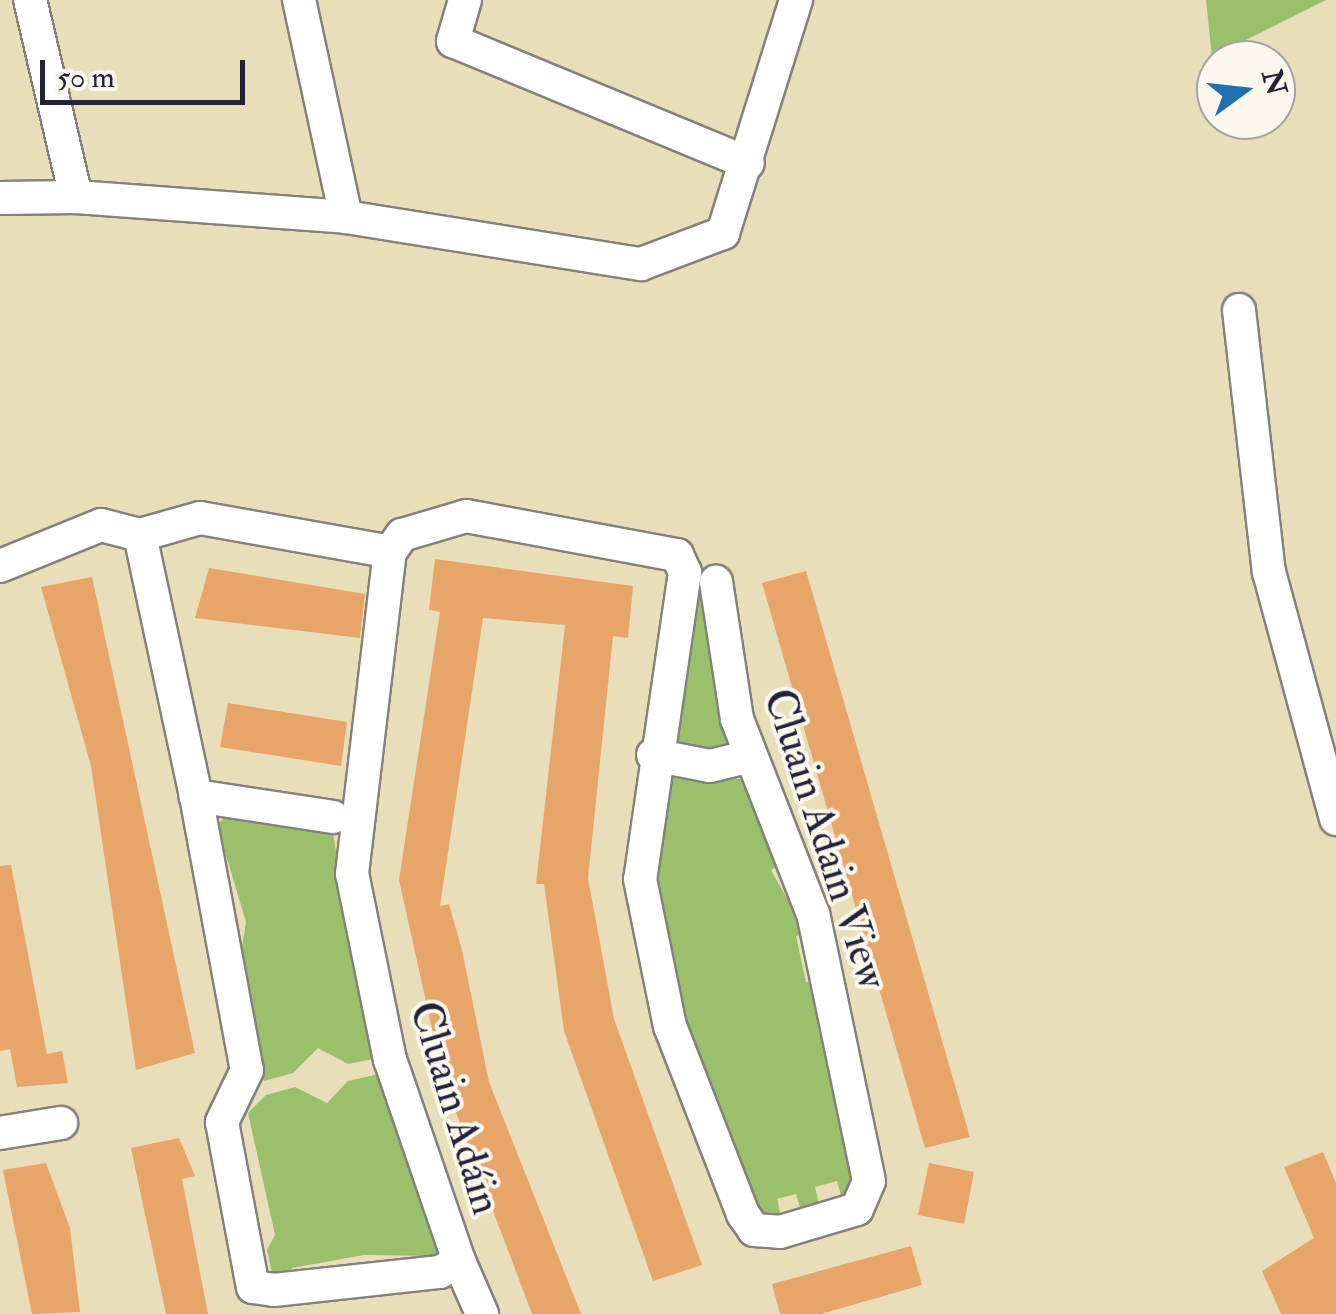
<!DOCTYPE html>
<html>
<head>
<meta charset="utf-8">
<style>
	body { margin:0 }
	#map { position:relative; width:1336px; height:1314px; overflow:hidden; background:#e8deba; font-family:"IM FELL Double Pica",serif }
	div>[style] { position:absolute }
	.green>* { inset:0; background:#9bc06b }
	.building>* { inset:0; background:#e8a56a }
	.roads { filter:drop-shadow(2px 0 #85807a) drop-shadow(-2px 0 #85807a) drop-shadow(0 2px #85807a) drop-shadow(0 -2px #85807a) }
	.minor>* { height:32px; margin:-16px; padding:0 16px; transform-origin:16px; border-radius:16px; background:#fff }
	span { translate:-50% -50%; white-space:nowrap; text-align:center; line-height:1.15; -webkit-text-stroke:8px #fbf7ec; paint-order:stroke }
	.street-label { font-size:42px; color:#22223b }
	.north { position:absolute; left:1196px; top:40px; width:100px; height:100px; box-sizing:border-box; background:#fbf7ec; border:2px solid #a4a2a5; border-radius:50%; rotate:75deg; font-size:28px; font-weight:700; line-height:40px; text-align:center; color:#22223b }
	.north::after { content:''; display:block; margin:auto; width:35px; height:45px; background:#1f6fb2; clip-path:polygon(50% 0,100% 100%,50% 72%,0 100%) }
	.scale { position:absolute; left:40px; top:60px; width:205px; height:45px; box-sizing:border-box; border:5px solid #22223b; border-top:0; padding-left:12px; font-size:30px; line-height:35px; white-space:nowrap; color:#22223b; -webkit-text-stroke:8px #fbf7ec; paint-order:stroke }
</style>
</head>
<body>
<div id="map">
	<div class="green">
		<div style="clip-path:polygon(1206px 0,1326px 0,1212px 57px)"></div>
		<div style="clip-path:polygon(699px 575px,731px 737px,723px 752px,675px 744px)"></div>
		<div style="clip-path:polygon(673px 771px,748px 780px,782px 865px,771px 870px,807px 934px,796px 936px,806px 982px,816px 982px,858px 1181px,843px 1203px,837px 1181px,815px 1187px,820px 1209px,802px 1214px,796px 1194px,777px 1199px,782px 1220px,753px 1209px,674px 998px,650px 867px,662px 778px)"></div>
		<div style="clip-path:polygon(225px 817px,333px 834px,373px 1059px,348px 1064px,318px 1048px,293px 1073px,264px 1081px,240px 959px,246px 922px,217px 825px)"></div>
		<div style="clip-path:polygon(379px 1074px,440px 1256px,364px 1255px,292px 1268px,287px 1278px,272px 1273px,267px 1250px,275px 1235px,248px 1113px,266px 1095px,295px 1087px,327px 1103px,348px 1081px)"></div>
	</div>
	<div class="building">
		<div style="clip-path:polygon(435px 559px,633px 586px,628px 638px,613px 636px,588px 878px,614px 1019px,702px 1265px,653px 1281px,564px 1031px,544px 884px,536px 884px,565px 625px,483px 618px,440px 906px,449px 904px,462px 950px,489px 1082px,581px 1314px,532px 1314px,443px 1078px,399px 880px,440px 612px,429px 610px)"></div>
		<div style="clip-path:polygon(209px 568px,365px 594px,360px 638px,195px 618px)"></div>
		<div style="clip-path:polygon(806px 571px,970px 1137px,925px 1148px,762px 583px)"></div>
		<div style="clip-path:polygon(92px 577px,195px 1053px,136px 1070px,91px 766px,41px 587px)"></div>
		<div style="clip-path:polygon(228px 703px,347px 722px,341px 766px,220px 747px)"></div>
		<div style="clip-path:polygon(11px 865px,47px 1054px,62px 1051px,68px 1083px,17px 1087px,10px 1049px,0 1051px,0 866px)"></div>
		<div style="clip-path:polygon(179px 1138px,195px 1176px,182px 1179px,208px 1314px,166px 1314px,131px 1148px)"></div>
		<div style="clip-path:polygon(1323px 1152px,1336px 1183px,1336px 1314px,1281px 1314px,1262px 1271px,1314px 1238px,1284px 1167px)"></div>
		<div style="clip-path:polygon(46px 1163px,70px 1228px,80px 1312px,32px 1314px,3px 1170px)"></div>
		<div style="clip-path:polygon(929px 1163px,974px 1172px,964px 1224px,918px 1215px)"></div>
		<div style="clip-path:polygon(911px 1246px,922px 1285px,821px 1314px,780px 1314px,772px 1284px)"></div>
	</div>
	<div class="roads">
		<div class="minor">
			<div style="left:465px;top:0;width:43px;rotate:106.3deg"></div>
			<div style="left:453px;top:41px;width:319px;rotate:22.5deg"></div>
			<div style="left:76px;top:197px;width:271px;rotate:4.2deg"></div>
			<div style="left:346px;top:217px;width:222px;rotate:-102.2deg"></div>
			<div style="left:0;top:198px;width:76px;rotate:-0.8deg"></div>
			<div style="left:76px;top:197px;width:202px;rotate:-103.1deg"></div>
			<div style="left:346px;top:217px;width:299px;rotate:9.1deg"></div>
			<div style="left:641px;top:264px;width:88px;rotate:-20.7deg"></div>
			<div style="left:723px;top:233px;width:244px;rotate:-72.6deg"></div>
			<div style="left:1239px;top:310px;width:264px;rotate:83.5deg"></div>
			<div style="left:1269px;top:572px;width:256px;rotate:74.8deg"></div>
			<div style="left:140px;top:535px;width:267px;rotate:77.9deg"></div>
			<div style="left:0;top:566px;width:109px;rotate:-22.1deg"></div>
			<div style="left:101px;top:525px;width:40px;rotate:14.4deg"></div>
			<div style="left:140px;top:535px;width:62px;rotate:-15.8deg"></div>
			<div style="left:200px;top:518px;width:193px;rotate:10.1deg"></div>
			<div style="left:390px;top:552px;width:21px;rotate:-55deg"></div>
			<div style="left:402px;top:535px;width:67px;rotate:-16.5deg"></div>
			<div style="left:466px;top:516px;width:215px;rotate:10.5deg"></div>
			<div style="left:677px;top:555px;width:19px;rotate:65deg"></div>
			<div style="left:685px;top:572px;width:310px;rotate:98.3deg"></div>
			<div style="left:640px;top:879px;width:150px;rotate:78.5deg"></div>
			<div style="left:670px;top:1026px;width:202px;rotate:68.8deg"></div>
			<div style="left:743px;top:1214px;width:19px;rotate:55deg"></div>
			<div style="left:754px;top:1230px;width:26px;rotate:4deg"></div>
			<div style="left:780px;top:1232px;width:80px;rotate:-16.6deg"></div>
			<div style="left:857px;top:1209px;width:30px;rotate:-67deg"></div>
			<div style="left:869px;top:1181px;width:273px;rotate:-101.8deg"></div>
			<div style="left:813px;top:914px;width:209px;rotate:-111.3deg"></div>
			<div style="left:737px;top:719px;width:139px;rotate:-98.7deg"></div>
			<div style="left:653px;top:755px;width:58px;rotate:10.9deg"></div>
			<div style="left:710px;top:766px;width:42px;rotate:-13.7deg"></div>
			<div style="left:333px;top:817px;width:139px;rotate:-171.3deg"></div>
			<div style="left:196px;top:796px;width:279px;rotate:79.5deg"></div>
			<div style="left:247px;top:1070px;width:58px;rotate:115.7deg"></div>
			<div style="left:222px;top:1122px;width:168px;rotate:79.4deg"></div>
			<div style="left:253px;top:1287px;width:21px;rotate:8deg"></div>
			<div style="left:274px;top:1290px;width:167px;rotate:-6.2deg"></div>
			<div style="left:440px;top:1272px;width:22px;rotate:-30deg"></div>
			<div style="left:459px;top:1261px;width:213px;rotate:-108.9deg"></div>
			<div style="left:390px;top:1060px;width:190px;rotate:-101.5deg"></div>
			<div style="left:352px;top:874px;width:324px;rotate:-83.3deg"></div>
			<div style="left:0;top:1133px;width:62px;rotate:-9.3deg"></div>
			<div style="left:459px;top:1261px;width:58px;rotate:66.5deg"></div>
		</div>
	</div>
	<div class="street-label">
		<span style="left:825px;top:839px;rotate:72deg">Cluain Adain View</span>
		<span style="left:455px;top:1108px;rotate:73deg">Cluain Adáin</span>
	</div>
	<div class="north">N</div>
	<div class="scale">50 m</div>
</div>
</body>
</html>
